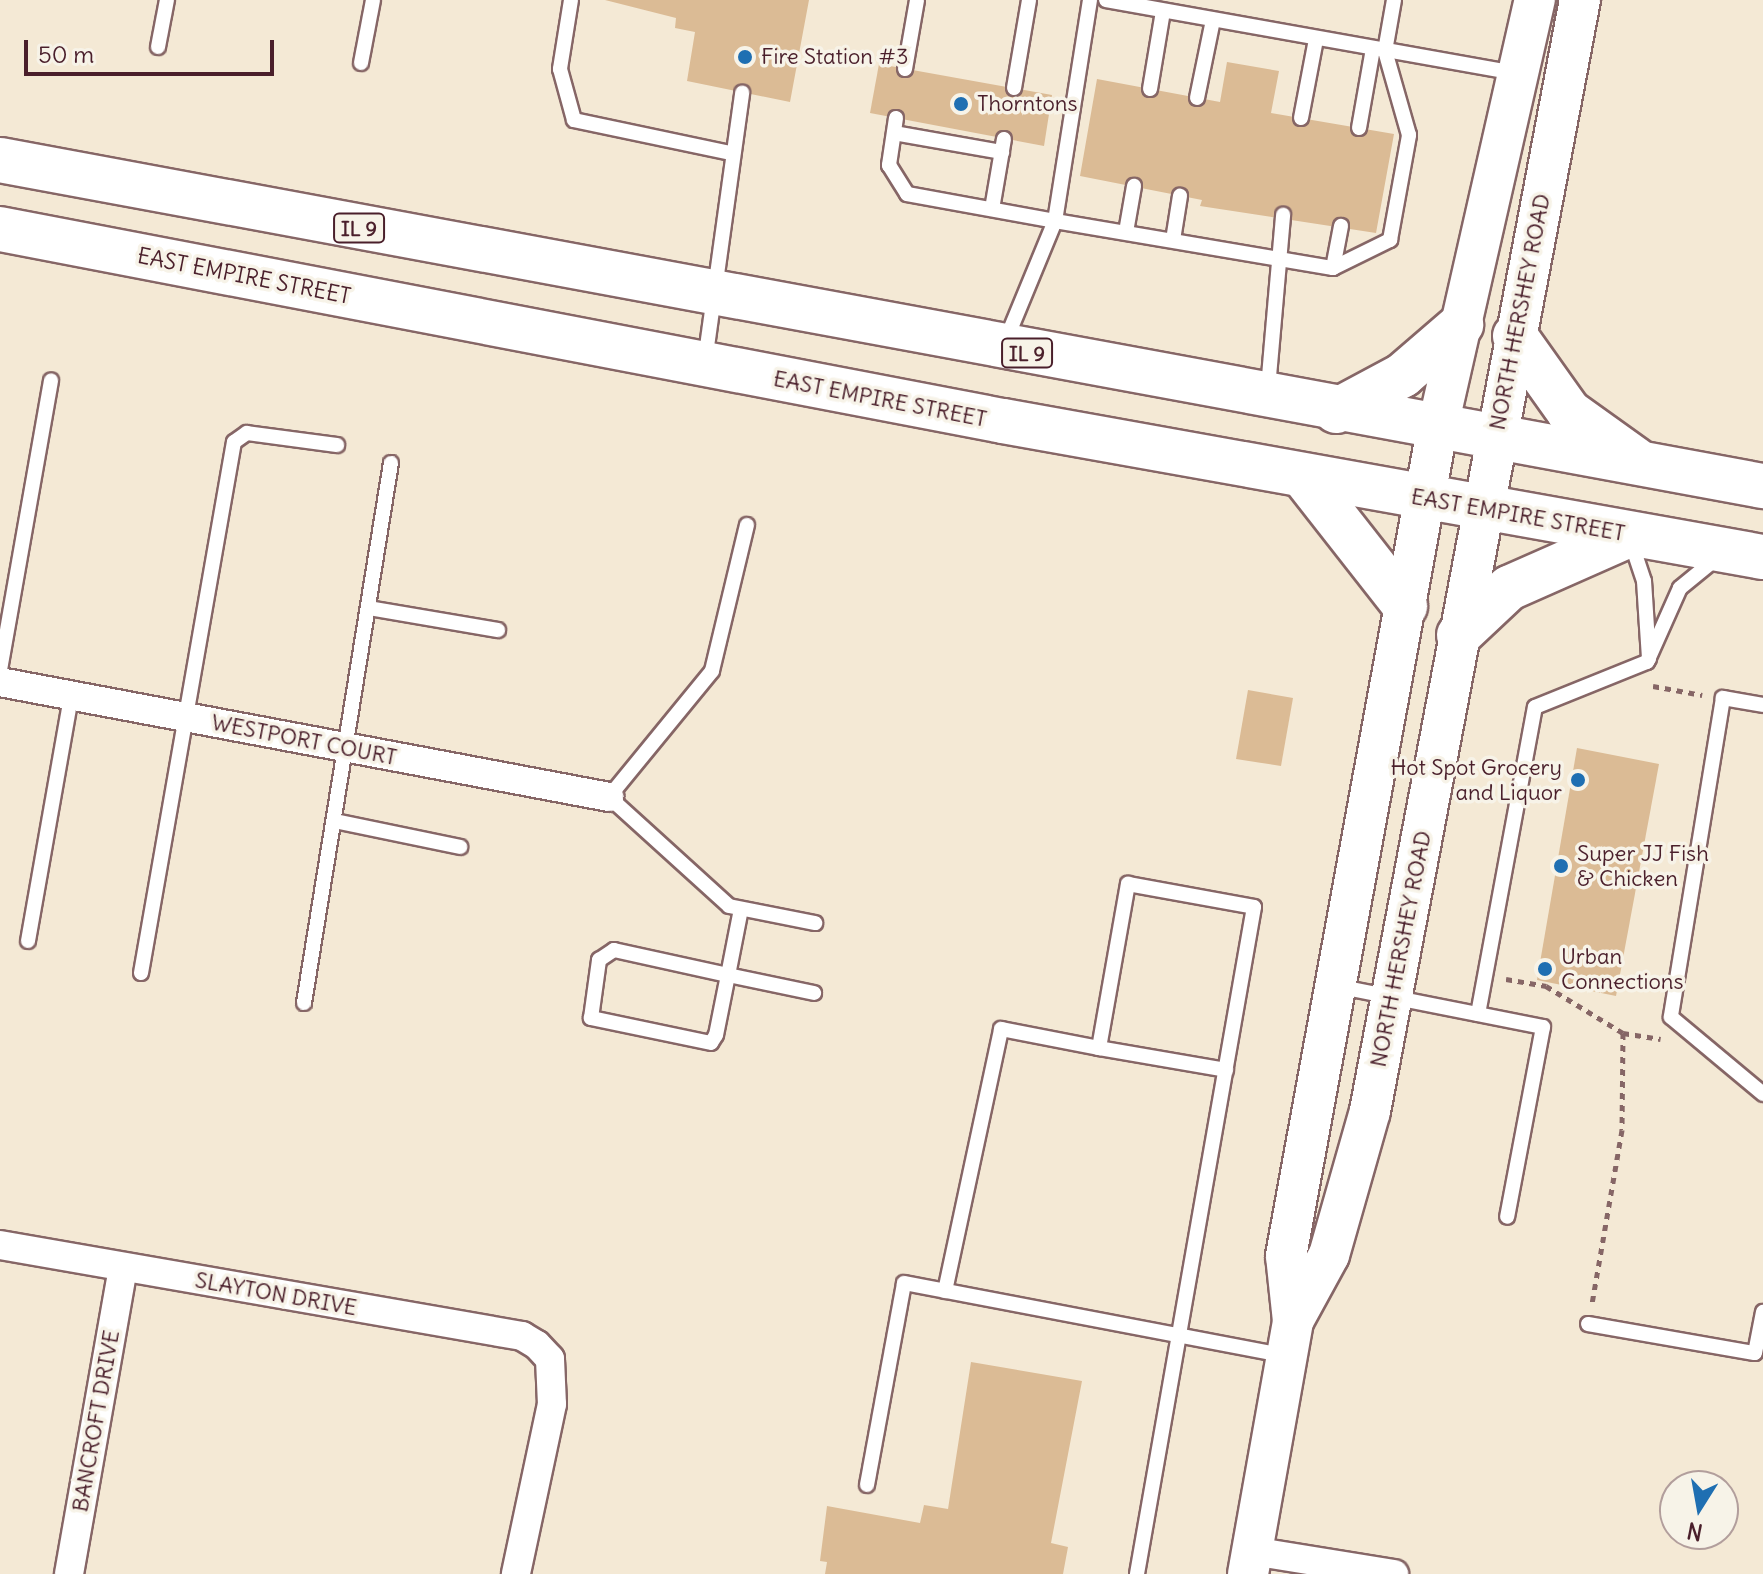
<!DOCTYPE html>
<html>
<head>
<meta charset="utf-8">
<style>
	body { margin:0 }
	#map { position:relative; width:1763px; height:1574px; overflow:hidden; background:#f4e9d5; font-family:Delius,sans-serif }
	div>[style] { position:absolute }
	.building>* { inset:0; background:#dbbb95 }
	.path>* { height:5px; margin-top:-2.5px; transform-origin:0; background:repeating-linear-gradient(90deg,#866666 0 6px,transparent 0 12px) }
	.roads { filter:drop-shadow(2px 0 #866666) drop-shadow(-2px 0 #866666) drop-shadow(0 2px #866666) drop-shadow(0 -2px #866666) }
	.service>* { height:14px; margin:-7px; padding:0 7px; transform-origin:7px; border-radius:7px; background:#fff }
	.minor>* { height:28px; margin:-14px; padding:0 14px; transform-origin:14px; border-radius:14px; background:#fff }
	.secondary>* { height:40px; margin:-20px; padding:0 20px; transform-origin:20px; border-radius:20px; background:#fff }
	.primary>* { height:44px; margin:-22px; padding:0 22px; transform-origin:22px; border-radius:22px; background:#fff }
	.dots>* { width:22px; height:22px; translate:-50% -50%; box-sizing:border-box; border:4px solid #f7f3e8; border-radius:50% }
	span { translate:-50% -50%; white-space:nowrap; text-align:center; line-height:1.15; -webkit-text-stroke:7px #f7f3e8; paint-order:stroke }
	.shield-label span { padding:2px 6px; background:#f7f3e8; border:2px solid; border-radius:6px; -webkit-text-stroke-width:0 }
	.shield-label { font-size:20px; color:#4a1f2b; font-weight:700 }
	.poi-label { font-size:22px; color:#4a1f2b }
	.left { translate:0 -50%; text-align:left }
	.right { translate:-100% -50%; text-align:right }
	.street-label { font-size:22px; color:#4a1f2b }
	.north { position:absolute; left:1659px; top:1470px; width:80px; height:80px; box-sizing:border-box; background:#f7f3e8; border:2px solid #b29e9c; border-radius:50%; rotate:191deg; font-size:22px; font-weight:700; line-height:32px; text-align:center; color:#4a1f2b }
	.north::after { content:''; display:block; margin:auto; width:28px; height:36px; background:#1f6fb2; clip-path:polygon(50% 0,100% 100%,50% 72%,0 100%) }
	.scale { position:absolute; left:24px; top:40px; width:250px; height:36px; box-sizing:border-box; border:4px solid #4a1f2b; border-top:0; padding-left:10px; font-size:24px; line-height:28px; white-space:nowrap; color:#4a1f2b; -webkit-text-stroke:6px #f7f3e8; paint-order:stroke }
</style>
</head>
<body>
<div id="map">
	<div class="building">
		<div style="clip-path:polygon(605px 0,809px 0,790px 102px,687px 81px,695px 32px,675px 28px,676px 18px)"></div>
		<div style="clip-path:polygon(1227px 62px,1279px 71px,1271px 113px,1394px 134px,1376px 233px,1200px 206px,1202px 200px,1080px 176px,1097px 79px,1220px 102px)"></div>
		<div style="clip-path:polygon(879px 64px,1052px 95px,1044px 146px,870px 113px)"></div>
		<div style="clip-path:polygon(1248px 690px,1293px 698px,1281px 766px,1236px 759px)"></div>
		<div style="clip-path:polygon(1577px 748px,1659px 764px,1616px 996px,1537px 980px)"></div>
		<div style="clip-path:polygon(971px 1362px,1082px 1381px,1051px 1543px,1068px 1547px,1063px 1574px,825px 1574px,827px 1562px,820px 1561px,827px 1506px,920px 1523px,924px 1505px,948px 1509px)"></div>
	</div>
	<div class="path">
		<div style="left:1653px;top:686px;width:50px;rotate:10.4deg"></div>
		<div style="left:1506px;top:979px;width:41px;rotate:9.9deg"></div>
		<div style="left:1546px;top:986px;width:90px;rotate:31.4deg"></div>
		<div style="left:1623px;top:1033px;width:97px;rotate:90.6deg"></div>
		<div style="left:1622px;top:1130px;width:177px;rotate:99.8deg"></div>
		<div style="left:1623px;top:1033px;width:38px;rotate:9deg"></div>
	</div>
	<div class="roads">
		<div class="service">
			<div style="left:571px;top:0;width:70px;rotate:99.1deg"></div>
			<div style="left:560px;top:69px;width:53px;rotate:74.6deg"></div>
			<div style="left:574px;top:120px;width:159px;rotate:11.9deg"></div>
			<div style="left:1090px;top:0;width:224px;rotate:99deg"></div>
			<div style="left:1055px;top:221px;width:282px;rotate:9.6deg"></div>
			<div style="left:1333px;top:268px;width:64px;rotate:-26.2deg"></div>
			<div style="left:1390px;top:240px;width:107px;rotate:-79.7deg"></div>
			<div style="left:1409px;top:135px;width:87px;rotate:-105.9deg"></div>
			<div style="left:1385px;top:51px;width:52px;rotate:-80deg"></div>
			<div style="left:1106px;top:0;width:415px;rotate:10.1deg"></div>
			<div style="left:158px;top:47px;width:48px;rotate:-79.2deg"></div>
			<div style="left:361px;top:63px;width:64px;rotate:-79.2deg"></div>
			<div style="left:905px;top:69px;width:70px;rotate:-80.1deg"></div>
			<div style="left:1014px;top:88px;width:89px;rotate:-80.3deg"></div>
			<div style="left:1150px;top:89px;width:79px;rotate:-80.5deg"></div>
			<div style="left:1197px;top:98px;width:80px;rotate:-78.4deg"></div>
			<div style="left:896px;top:118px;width:48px;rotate:98.5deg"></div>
			<div style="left:889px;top:165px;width:34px;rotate:58deg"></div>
			<div style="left:907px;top:194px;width:150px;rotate:10.3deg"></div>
			<div style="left:1055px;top:221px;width:129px;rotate:112.4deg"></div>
			<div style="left:1301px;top:118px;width:80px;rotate:-79.2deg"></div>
			<div style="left:1359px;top:128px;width:80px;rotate:-80deg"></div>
			<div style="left:894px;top:133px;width:110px;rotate:10deg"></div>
			<div style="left:992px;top:209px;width:71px;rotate:-80.3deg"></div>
			<div style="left:1126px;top:232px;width:47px;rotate:-80.1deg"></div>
			<div style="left:1173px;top:240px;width:45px;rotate:-81deg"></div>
			<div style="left:1333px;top:268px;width:43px;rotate:-79.2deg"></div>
			<div style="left:705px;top:361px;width:271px;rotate:-82.1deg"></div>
			<div style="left:1268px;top:388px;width:174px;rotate:-85deg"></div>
			<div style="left:747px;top:525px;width:150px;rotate:103.5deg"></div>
			<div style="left:712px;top:671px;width:163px;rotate:129.3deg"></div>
			<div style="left:609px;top:797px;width:162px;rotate:42.2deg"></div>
			<div style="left:729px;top:906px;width:88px;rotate:11.2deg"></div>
			<div style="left:1631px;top:542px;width:41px;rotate:71.6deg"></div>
			<div style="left:1644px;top:581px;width:78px;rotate:86.3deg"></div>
			<div style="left:369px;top:608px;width:131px;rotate:9.7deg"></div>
			<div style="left:0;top:670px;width:294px;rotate:-80deg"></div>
			<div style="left:1763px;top:705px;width:41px;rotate:-170.1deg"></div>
			<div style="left:1723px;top:698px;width:323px;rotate:99.3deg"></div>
			<div style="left:1671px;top:1017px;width:120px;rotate:39.9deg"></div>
			<div style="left:335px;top:821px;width:128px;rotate:11.7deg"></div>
			<div style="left:741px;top:909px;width:67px;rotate:101.1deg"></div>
			<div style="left:728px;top:975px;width:61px;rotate:101.3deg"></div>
			<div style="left:716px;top:1035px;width:9px;rotate:122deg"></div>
			<div style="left:711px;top:1043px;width:123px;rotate:-168.2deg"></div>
			<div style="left:591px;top:1018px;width:59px;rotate:-82.1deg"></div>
			<div style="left:599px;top:960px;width:18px;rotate:-34deg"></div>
			<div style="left:614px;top:950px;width:117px;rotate:12.4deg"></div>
			<div style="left:728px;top:975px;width:88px;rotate:11.8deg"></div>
			<div style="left:28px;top:941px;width:249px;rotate:-80deg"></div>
			<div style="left:141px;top:973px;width:539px;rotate:-80.07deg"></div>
			<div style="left:234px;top:442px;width:16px;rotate:-35deg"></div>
			<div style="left:247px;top:433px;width:91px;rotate:7.6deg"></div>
			<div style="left:1336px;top:986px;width:211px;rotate:11.2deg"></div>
			<div style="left:1543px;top:1027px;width:193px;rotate:100.7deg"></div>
			<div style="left:304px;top:1003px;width:547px;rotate:-80.85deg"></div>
			<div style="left:1478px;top:1014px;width:312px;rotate:-79.5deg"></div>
			<div style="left:1535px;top:707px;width:121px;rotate:-21.9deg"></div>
			<div style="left:1647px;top:662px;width:81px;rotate:-66deg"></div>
			<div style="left:1680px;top:588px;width:49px;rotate:-39.2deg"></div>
			<div style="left:1099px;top:1048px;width:129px;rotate:9.8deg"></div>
			<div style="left:945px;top:1291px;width:268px;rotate:-77.9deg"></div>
			<div style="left:1001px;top:1029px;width:100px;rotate:11deg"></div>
			<div style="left:1099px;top:1048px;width:167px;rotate:-80deg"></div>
			<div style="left:1128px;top:884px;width:128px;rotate:10.3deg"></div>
			<div style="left:1254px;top:907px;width:677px;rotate:99.95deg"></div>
			<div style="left:1588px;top:1324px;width:169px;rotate:9.9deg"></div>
			<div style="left:1755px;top:1353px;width:42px;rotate:-79deg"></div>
			<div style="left:867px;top:1485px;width:205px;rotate:-79.6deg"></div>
			<div style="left:904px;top:1283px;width:389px;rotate:10.8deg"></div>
		</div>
		<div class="minor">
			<div style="left:0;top:682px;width:620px;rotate:10.69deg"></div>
			<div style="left:0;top:1245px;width:530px;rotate:9.89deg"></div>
			<div style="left:522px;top:1336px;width:17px;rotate:31deg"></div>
			<div style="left:537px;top:1345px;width:19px;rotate:47deg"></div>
			<div style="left:550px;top:1359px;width:45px;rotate:87.5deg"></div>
			<div style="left:552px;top:1404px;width:174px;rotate:102deg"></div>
			<div style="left:1252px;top:1551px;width:144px;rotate:9.2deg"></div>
			<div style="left:69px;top:1574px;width:311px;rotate:-80deg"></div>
		</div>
		<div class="secondary">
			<div style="left:1293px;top:1321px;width:75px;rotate:-61.4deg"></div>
			<div style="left:1329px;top:1255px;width:150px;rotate:-74.1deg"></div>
			<div style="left:1370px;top:1111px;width:1131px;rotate:-79.3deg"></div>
			<div style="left:1248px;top:1574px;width:257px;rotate:-79.9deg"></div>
			<div style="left:1293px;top:1321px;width:65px;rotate:-96.1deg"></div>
			<div style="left:1286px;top:1256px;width:840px;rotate:-79.64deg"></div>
			<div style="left:1437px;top:430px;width:441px;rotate:-77.2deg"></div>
		</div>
		<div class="primary">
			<div style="left:0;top:160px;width:1793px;rotate:10.48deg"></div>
			<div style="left:0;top:229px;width:1021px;rotate:10.84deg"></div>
			<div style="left:1003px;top:421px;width:772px;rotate:10.15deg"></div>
			<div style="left:1515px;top:336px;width:93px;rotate:54.6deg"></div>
			<div style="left:1569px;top:412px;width:82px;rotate:35.6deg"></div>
			<div style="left:1336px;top:411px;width:76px;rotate:-28.2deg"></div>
			<div style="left:1403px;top:375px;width:77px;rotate:-40.8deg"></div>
			<div style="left:1304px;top:477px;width:164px;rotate:51.9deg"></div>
			<div style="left:1459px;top:635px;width:69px;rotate:-43.2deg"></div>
			<div style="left:1509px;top:588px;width:131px;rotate:-23.8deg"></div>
		</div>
	</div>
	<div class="dots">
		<div style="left:745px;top:57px;background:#1f6fb2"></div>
		<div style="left:961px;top:104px;background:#1f6fb2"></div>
		<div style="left:1578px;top:780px;background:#1f6fb2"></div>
		<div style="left:1561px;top:866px;background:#1f6fb2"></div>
		<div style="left:1545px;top:969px;background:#1f6fb2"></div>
	</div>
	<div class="shield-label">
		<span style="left:359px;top:228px">IL 9</span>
		<span style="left:1027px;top:353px">IL 9</span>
	</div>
	<div class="poi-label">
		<span class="left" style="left:761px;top:57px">Fire Station #3</span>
		<span class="left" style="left:977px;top:104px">Thorntons</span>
		<span class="right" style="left:1562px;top:780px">Hot Spot Grocery<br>and Liquor</span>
		<span class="left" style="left:1577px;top:866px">Super JJ Fish<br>&amp; Chicken</span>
		<span class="left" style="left:1561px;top:969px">Urban<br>Connections</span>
	</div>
	<div class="street-label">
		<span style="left:244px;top:276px;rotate:11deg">EAST EMPIRE STREET</span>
		<span style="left:1520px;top:312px;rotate:-79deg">NORTH HERSHEY ROAD</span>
		<span style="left:880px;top:399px;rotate:11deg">EAST EMPIRE STREET</span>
		<span style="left:1518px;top:515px;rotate:10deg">EAST EMPIRE STREET</span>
		<span style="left:304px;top:740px;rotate:11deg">WESTPORT COURT</span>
		<span style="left:1401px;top:949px;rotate:-79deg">NORTH HERSHEY ROAD</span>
		<span style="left:276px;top:1294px;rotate:10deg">SLAYTON DRIVE</span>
		<span style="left:96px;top:1421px;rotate:-80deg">BANCROFT DRIVE</span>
	</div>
	<div class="north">N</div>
	<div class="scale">50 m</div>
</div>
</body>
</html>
